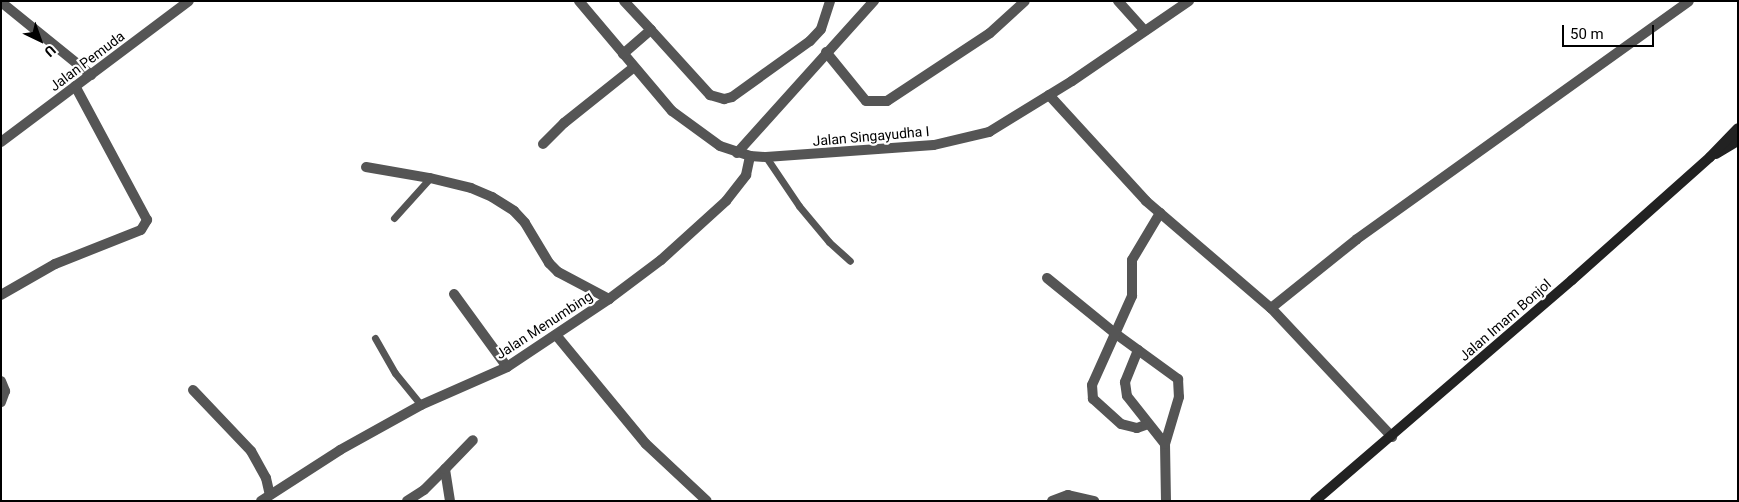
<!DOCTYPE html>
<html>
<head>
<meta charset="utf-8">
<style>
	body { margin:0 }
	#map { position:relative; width:1739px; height:502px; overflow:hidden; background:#fff; font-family:Roboto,sans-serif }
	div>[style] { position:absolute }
	.lane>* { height:7px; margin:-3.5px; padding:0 3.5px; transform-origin:3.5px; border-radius:3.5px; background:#555 }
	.street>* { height:10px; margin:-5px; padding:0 5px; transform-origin:5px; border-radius:5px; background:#555 }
	.secondary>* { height:10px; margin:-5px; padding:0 5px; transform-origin:5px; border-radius:5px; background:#222 }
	span { translate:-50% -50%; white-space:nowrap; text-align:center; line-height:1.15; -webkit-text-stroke:4.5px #fff; paint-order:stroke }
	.street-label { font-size:14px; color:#000 }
	.frame { position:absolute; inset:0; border:2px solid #000; pointer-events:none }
	.north { position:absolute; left:15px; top:15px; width:50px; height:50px; -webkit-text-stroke:4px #fff; paint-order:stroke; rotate:138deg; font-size:14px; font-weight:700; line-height:20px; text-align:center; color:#000 }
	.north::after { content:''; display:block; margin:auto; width:18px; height:22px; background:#000; clip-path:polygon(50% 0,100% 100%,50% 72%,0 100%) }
	.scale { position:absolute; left:1562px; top:25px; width:92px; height:22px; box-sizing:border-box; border:2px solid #000; border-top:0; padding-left:6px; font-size:15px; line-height:18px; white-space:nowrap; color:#000; -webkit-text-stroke:4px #fff; paint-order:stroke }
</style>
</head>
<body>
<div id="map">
	<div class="lane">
		<div style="left:766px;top:157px;width:59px;rotate:56deg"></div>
		<div style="left:799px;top:206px;width:47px;rotate:50.2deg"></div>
		<div style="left:829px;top:242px;width:28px;rotate:42deg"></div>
		<div style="left:394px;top:218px;width:54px;rotate:-48deg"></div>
		<div style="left:375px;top:338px;width:40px;rotate:60.3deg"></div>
		<div style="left:395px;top:373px;width:41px;rotate:50.9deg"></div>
	</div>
	<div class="street">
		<div style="left:579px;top:1px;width:144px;rotate:49.8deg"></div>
		<div style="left:672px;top:111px;width:59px;rotate:36.1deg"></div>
		<div style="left:720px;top:146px;width:32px;rotate:18deg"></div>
		<div style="left:750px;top:156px;width:16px;rotate:4deg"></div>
		<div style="left:766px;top:157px;width:168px;rotate:-4.1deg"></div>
		<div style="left:934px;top:145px;width:57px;rotate:-13.3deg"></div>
		<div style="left:989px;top:132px;width:97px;rotate:-31.6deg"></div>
		<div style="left:1072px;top:81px;width:142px;rotate:-34.4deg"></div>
		<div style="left:624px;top:1px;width:40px;rotate:47deg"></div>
		<div style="left:1118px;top:1px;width:40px;rotate:48deg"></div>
		<div style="left:1px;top:2px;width:116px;rotate:39deg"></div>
		<div style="left:826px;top:52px;width:63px;rotate:50.8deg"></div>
		<div style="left:866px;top:101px;width:21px"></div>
		<div style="left:887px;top:101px;width:123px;rotate:-33.4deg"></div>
		<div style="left:990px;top:33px;width:47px;rotate:-42.4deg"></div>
		<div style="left:623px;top:54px;width:37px;rotate:-41deg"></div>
		<div style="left:651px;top:30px;width:88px;rotate:47.8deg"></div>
		<div style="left:710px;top:95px;width:15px;rotate:16deg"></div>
		<div style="left:724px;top:99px;width:8px;rotate:-14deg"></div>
		<div style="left:732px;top:97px;width:96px;rotate:-35.7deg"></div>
		<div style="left:810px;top:41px;width:16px;rotate:-47deg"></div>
		<div style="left:821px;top:29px;width:29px;rotate:-72deg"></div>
		<div style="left:1049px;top:95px;width:144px;rotate:47.5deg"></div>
		<div style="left:1146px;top:201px;width:165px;rotate:40.6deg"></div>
		<div style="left:1271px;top:308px;width:177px;rotate:46.8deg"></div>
		<div style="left:1px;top:142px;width:235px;rotate:-36.9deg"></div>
		<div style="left:543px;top:144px;width:30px;rotate:-45deg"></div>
		<div style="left:564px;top:123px;width:88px;rotate:-38.6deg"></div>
		<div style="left:737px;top:153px;width:205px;rotate:-48deg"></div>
		<div style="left:366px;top:167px;width:65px;rotate:9.8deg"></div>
		<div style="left:430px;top:178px;width:42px;rotate:13.7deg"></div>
		<div style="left:471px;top:188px;width:23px;rotate:23deg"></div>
		<div style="left:492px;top:197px;width:26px;rotate:32deg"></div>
		<div style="left:514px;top:211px;width:16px;rotate:47deg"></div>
		<div style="left:525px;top:223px;width:47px;rotate:59deg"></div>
		<div style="left:549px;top:263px;width:13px;rotate:45deg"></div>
		<div style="left:558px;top:272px;width:58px;rotate:27.9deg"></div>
		<div style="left:1047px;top:278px;width:89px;rotate:39.1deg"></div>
		<div style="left:1116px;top:334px;width:77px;rotate:36deg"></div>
		<div style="left:1178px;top:379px;width:18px;rotate:87deg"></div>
		<div style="left:1179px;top:397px;width:49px;rotate:106.6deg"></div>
		<div style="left:1165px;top:444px;width:57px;rotate:89deg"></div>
		<div style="left:454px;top:294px;width:90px;rotate:54deg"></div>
		<div style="left:1px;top:295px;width:62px;rotate:-29.9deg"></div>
		<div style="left:55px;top:264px;width:92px;rotate:-21.6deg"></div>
		<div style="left:141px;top:230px;width:12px;rotate:-59deg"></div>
		<div style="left:147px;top:220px;width:152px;rotate:-118.2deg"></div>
		<div style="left:1271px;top:308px;width:110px;rotate:-38.7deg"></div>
		<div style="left:1357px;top:239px;width:408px;rotate:-35.6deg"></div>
		<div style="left:556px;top:335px;width:141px;rotate:50.5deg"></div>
		<div style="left:646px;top:444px;width:83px;rotate:43.1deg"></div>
		<div style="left:1138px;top:350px;width:35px;rotate:112deg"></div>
		<div style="left:1125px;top:382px;width:14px;rotate:82deg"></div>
		<div style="left:1127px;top:396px;width:61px;rotate:51.6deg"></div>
		<div style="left:1px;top:381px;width:11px;rotate:68deg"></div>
		<div style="left:5px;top:391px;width:12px;rotate:110deg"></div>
		<div style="left:193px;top:390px;width:84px;rotate:46.4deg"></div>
		<div style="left:251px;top:451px;width:31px;rotate:61deg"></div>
		<div style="left:266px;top:478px;width:17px;rotate:77deg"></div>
		<div style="left:1148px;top:424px;width:12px;rotate:160deg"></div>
		<div style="left:1137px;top:428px;width:16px;rotate:-166deg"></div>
		<div style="left:1121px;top:424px;width:38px;rotate:-138deg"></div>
		<div style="left:1093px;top:399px;width:14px;rotate:-94deg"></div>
		<div style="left:1092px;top:385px;width:98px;rotate:-65.8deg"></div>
		<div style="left:1132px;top:296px;width:36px;rotate:-90deg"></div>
		<div style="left:1132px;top:260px;width:55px;rotate:-59.2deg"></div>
		<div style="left:261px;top:501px;width:94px;rotate:-32.8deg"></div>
		<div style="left:340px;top:450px;width:93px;rotate:-29.1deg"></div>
		<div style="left:421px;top:405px;width:94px;rotate:-23.8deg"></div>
		<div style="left:507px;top:367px;width:123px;rotate:-33.7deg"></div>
		<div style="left:609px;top:299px;width:65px;rotate:-36.9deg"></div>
		<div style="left:661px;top:260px;width:88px;rotate:-42.2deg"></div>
		<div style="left:726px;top:201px;width:33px;rotate:-52deg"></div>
		<div style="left:746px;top:175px;width:19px;rotate:-78deg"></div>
		<div style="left:407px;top:501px;width:20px;rotate:-33deg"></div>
		<div style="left:424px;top:490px;width:30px;rotate:-45deg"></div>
		<div style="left:450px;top:501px;width:32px;rotate:-99deg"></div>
		<div style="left:445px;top:469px;width:40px;rotate:-46deg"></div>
		<div style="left:1052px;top:501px;width:17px;rotate:-21deg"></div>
		<div style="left:1068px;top:495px;width:27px;rotate:13deg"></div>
	</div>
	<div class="secondary">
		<div style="left:1716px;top:154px;width:26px;rotate:-31deg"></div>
		<div style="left:1315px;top:501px;width:339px;rotate:-40.7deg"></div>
		<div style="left:1572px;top:280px;width:185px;rotate:-41.7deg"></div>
		<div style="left:1710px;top:157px;width:40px;rotate:-46deg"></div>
	</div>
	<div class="street-label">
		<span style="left:87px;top:61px;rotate:-37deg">Jalan Pemuda</span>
		<span style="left:871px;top:136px;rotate:-5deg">Jalan Singayudha I</span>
		<span style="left:1505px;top:320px;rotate:-41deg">Jalan Imam Bonjol</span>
		<span style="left:544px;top:325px;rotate:-33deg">Jalan Menumbing</span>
	</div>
	<div class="frame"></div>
	<div class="north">U</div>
	<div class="scale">50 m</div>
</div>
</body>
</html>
